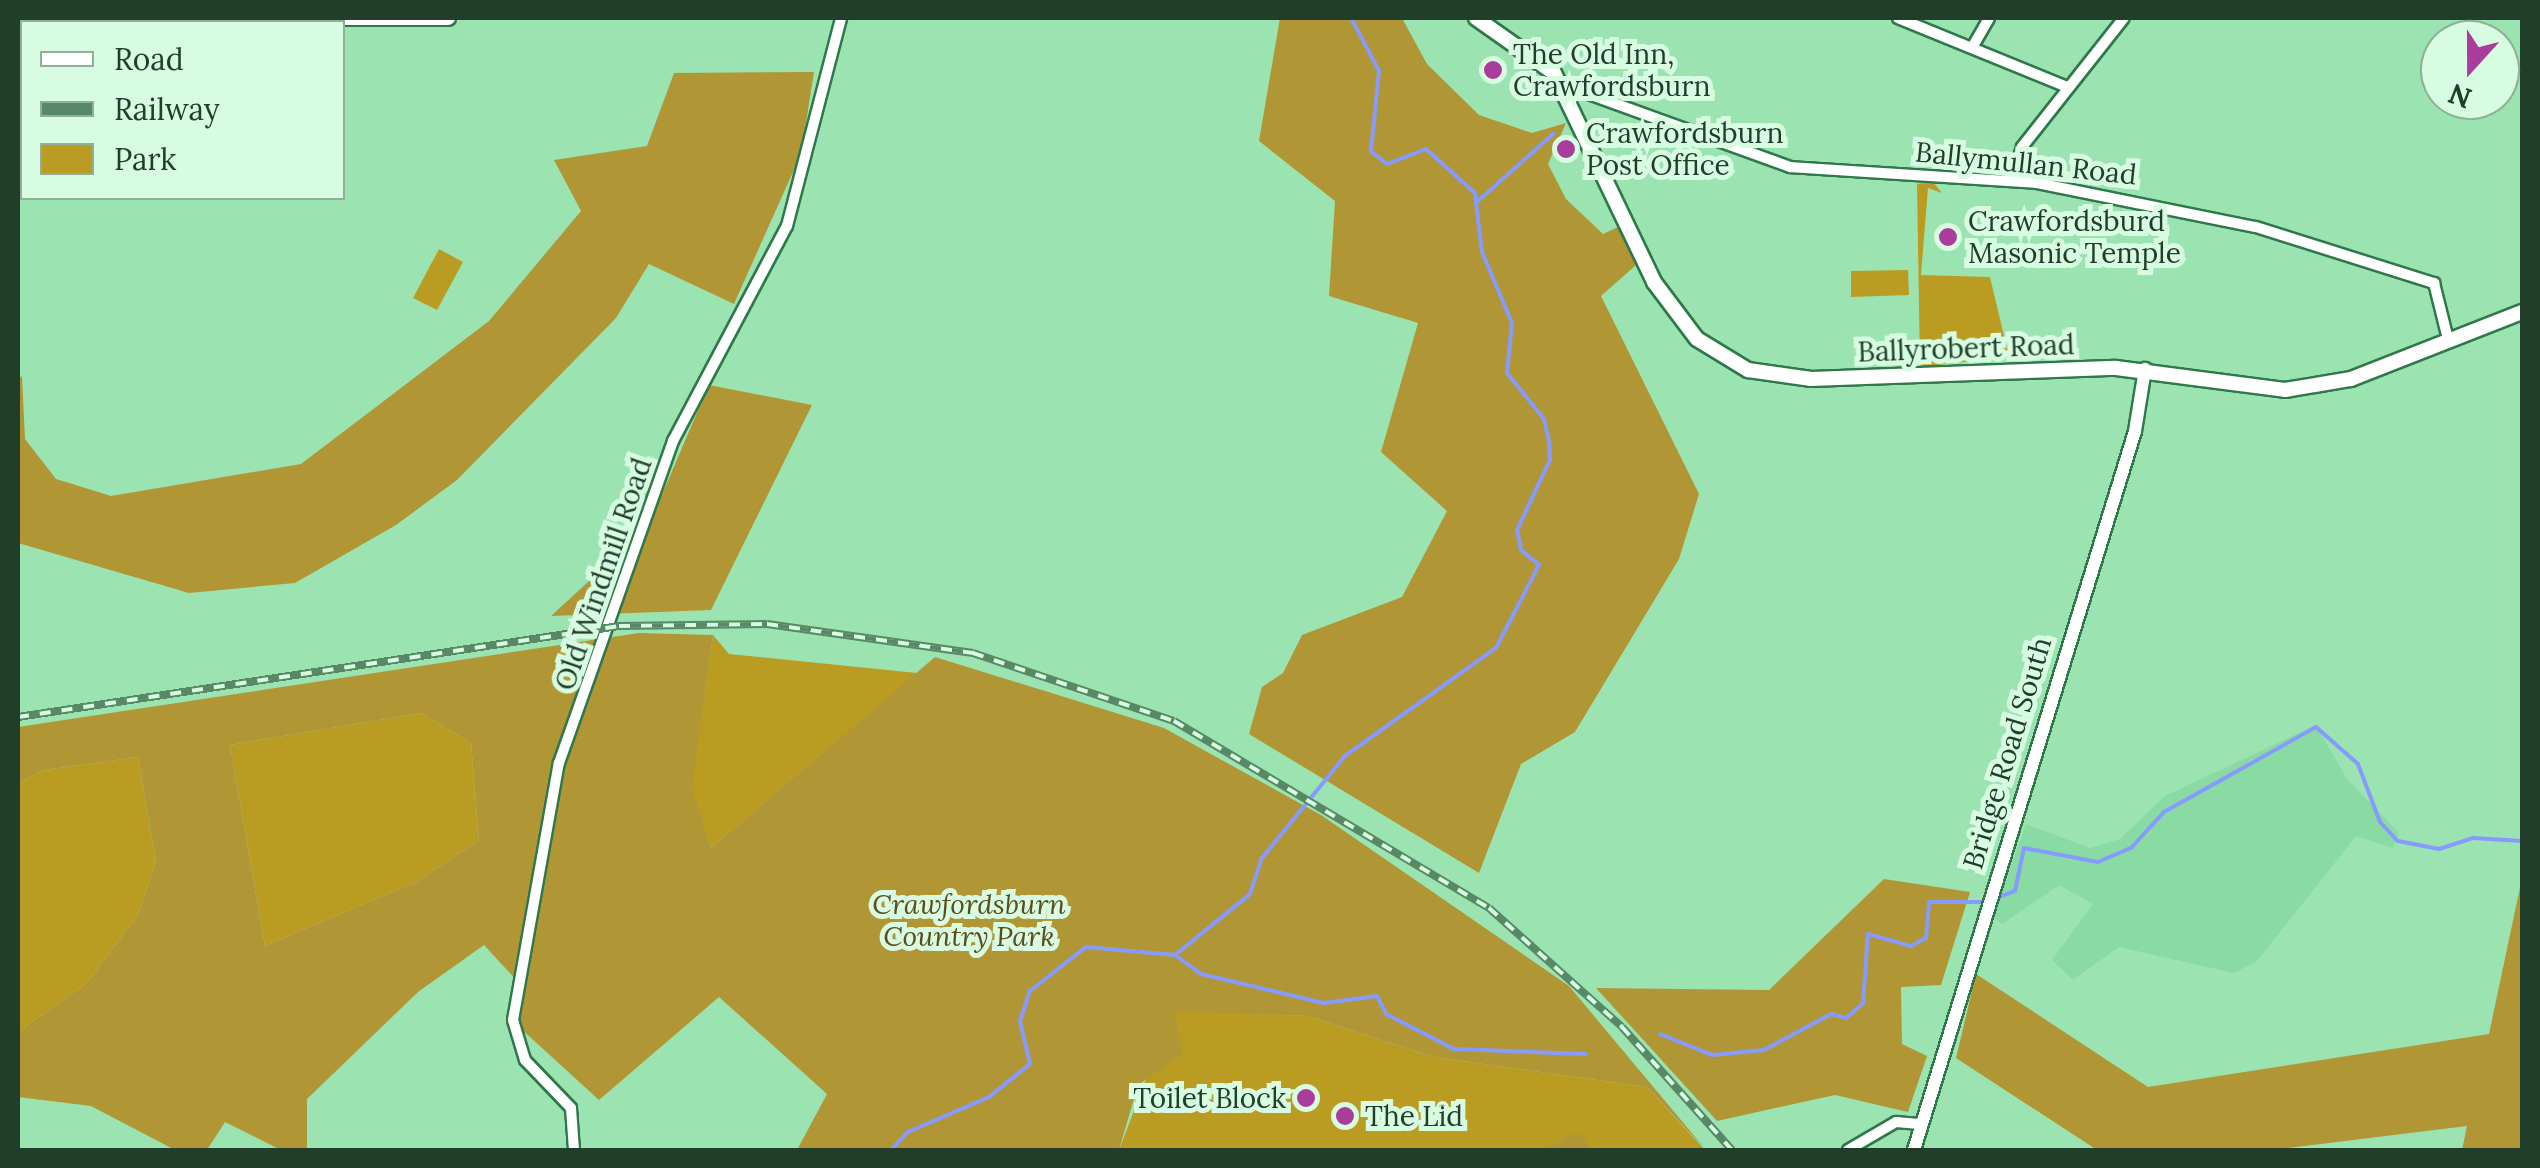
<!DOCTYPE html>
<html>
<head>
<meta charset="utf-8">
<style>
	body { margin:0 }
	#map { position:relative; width:2540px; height:1168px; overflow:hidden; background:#9be4b1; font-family:Lora,serif }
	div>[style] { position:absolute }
	.built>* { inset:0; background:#8adaa4 }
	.green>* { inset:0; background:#bb9c23 }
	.forest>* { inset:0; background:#b19636 }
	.stream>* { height:4px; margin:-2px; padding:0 2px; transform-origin:2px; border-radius:2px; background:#879bff }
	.roads { filter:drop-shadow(2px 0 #2f784b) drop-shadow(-2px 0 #2f784b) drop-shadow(0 2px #2f784b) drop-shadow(0 -2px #2f784b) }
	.minor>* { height:10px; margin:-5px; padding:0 5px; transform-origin:5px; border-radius:5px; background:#fff }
	.tertiary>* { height:12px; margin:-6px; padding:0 6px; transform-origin:6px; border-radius:6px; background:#fff }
	.secondary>* { height:14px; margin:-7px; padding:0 7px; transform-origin:7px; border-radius:7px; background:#fff }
	.rail>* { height:8px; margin-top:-4px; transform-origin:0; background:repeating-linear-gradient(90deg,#d8fce1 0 11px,#588967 0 22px); box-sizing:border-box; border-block:2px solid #588967 }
	.dots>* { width:28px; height:28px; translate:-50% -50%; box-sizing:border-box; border:5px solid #d8fce1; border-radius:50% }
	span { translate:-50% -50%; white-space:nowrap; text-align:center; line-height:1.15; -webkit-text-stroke:10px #d8fce1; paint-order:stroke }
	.poi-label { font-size:28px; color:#203e2a }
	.left { translate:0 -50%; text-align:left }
	.right { translate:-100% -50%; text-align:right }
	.street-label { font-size:28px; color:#203e2a }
	.park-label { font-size:28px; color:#5b4d1b; font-style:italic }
	.frame { position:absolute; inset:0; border:20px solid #203e2a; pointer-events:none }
	.legend { position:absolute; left:20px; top:20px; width:325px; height:180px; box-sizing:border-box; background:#d8fce1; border:2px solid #8eb098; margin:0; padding:12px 18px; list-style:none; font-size:30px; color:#203e2a }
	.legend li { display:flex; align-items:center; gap:20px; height:50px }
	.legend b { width:50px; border:2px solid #8eb098 }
	.north { position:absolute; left:2420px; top:20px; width:100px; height:100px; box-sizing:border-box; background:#d8fce1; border:2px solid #8eb098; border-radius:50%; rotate:201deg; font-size:28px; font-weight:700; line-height:40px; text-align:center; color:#203e2a }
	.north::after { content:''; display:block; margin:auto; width:35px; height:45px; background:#aa3c9b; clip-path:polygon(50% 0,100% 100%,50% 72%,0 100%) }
</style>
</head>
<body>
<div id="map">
	<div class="built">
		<div style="clip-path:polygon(2316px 725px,2347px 779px,2399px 833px,2393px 848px,2356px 836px,2257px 961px,2234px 973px,2119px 947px,2073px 980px,2052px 960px,2093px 904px,2059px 885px,2002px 924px,1992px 917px,2026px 824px,2090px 848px,2120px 839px,2165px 796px)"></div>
	</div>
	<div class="green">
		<div style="clip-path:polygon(1933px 182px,1942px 193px,1928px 188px,1921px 275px,1990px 277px,2009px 357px,1920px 367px,1917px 184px)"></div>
		<div style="clip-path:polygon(439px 249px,463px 262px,437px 310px,413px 298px)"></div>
		<div style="clip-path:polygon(1908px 270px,1909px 295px,1851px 297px,1851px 271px)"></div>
		<div style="clip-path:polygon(713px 635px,729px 654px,917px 673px,711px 848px,691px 789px)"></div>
		<div style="clip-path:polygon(421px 713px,471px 743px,479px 840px,416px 882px,265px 946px,230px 745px)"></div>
		<div style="clip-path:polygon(138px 757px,156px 861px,138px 915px,87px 983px,18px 1032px,18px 784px,44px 770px)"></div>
		<div style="clip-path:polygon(1172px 1011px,1308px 1016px,1434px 1057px,1647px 1087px,1705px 1150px,1119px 1150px)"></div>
	</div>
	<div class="forest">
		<div style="clip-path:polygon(1280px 18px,1402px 18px,1427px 64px,1479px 115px,1532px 133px,1566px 123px,1548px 164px,1566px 199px,1603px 234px,1618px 227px,1636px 265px,1601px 296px,1699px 494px,1679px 559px,1575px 732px,1521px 764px,1479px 873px,1249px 734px,1262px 687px,1283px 673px,1302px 635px,1402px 597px,1447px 511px,1381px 452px,1418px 323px,1329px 296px,1335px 201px,1259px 141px)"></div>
		<div style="clip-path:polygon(814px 72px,801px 154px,734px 304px,649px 264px,616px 318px,457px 480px,396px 525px,295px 583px,189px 593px,18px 543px,18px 380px,22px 376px,25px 439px,56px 479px,111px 496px,301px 464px,489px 321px,581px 211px,554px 160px,647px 146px,674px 73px)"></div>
		<div style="clip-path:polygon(709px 385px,812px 405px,711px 610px,551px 616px,648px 527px)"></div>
		<div style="clip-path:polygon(evenodd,639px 633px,713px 635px,692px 788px,711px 848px,935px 657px,1164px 728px,1321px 815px,1569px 986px,1706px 1150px,1647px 1087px,1434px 1057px,1308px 1016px,1174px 1012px,1183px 1054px,1138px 1085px,1119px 1150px,797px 1150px,827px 1094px,719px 997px,599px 1100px,519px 1027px,519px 983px,484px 945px,418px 992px,307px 1099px,307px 1150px,281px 1150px,225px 1122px,207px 1150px,175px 1150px,91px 1106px,18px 1097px,18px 1032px,87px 983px,138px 915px,156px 861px,138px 757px,44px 770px,18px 784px,18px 727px,639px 633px,421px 713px,471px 743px,479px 840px,416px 882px,265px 946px,230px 745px,421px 713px)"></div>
		<div style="clip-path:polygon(2522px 878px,2520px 1150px,2462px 1150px,2467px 1126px,2271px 1150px,2097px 1150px,1956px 1058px,1976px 974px,2148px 1087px,2489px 1034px)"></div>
		<div style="clip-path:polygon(1884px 879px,1970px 892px,1941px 985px,1901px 987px,1902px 1044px,1927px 1056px,1908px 1112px,1835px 1095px,1717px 1121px,1596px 988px,1769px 990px)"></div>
		<div style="clip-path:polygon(1582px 1134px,1590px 1150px,1546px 1150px,1569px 1135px)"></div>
	</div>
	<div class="stream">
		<div style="left:1478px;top:201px;width:101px;rotate:-41.8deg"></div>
		<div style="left:1994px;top:899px;width:22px;rotate:-21deg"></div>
		<div style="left:2015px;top:891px;width:44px;rotate:-78.2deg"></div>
		<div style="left:2024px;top:848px;width:75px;rotate:10.7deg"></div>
		<div style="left:2098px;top:862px;width:36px;rotate:-23deg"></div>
		<div style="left:2131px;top:848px;width:49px;rotate:-47.5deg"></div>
		<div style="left:2164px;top:812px;width:174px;rotate:-29.2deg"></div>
		<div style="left:2316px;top:727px;width:56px;rotate:41.4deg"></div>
		<div style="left:2358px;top:764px;width:62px;rotate:69.2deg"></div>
		<div style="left:2380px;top:822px;width:26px;rotate:47deg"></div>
		<div style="left:2398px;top:841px;width:42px;rotate:11deg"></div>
		<div style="left:2439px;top:849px;width:36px;rotate:-18deg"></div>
		<div style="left:2473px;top:838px;width:49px;rotate:3.5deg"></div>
		<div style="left:1175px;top:955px;width:97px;rotate:-39.1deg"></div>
		<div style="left:1250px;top:894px;width:38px;rotate:-72deg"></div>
		<div style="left:1262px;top:858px;width:132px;rotate:-50.9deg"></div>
		<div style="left:1345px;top:756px;width:186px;rotate:-35.6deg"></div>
		<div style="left:1496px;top:648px;width:93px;rotate:-62.6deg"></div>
		<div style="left:1539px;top:565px;width:23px;rotate:-140deg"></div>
		<div style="left:1521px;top:550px;width:20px;rotate:-101deg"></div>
		<div style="left:1517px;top:530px;width:77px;rotate:-64.8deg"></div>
		<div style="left:1550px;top:460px;width:19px;rotate:-93deg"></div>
		<div style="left:1549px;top:441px;width:23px;rotate:-103deg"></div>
		<div style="left:1544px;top:419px;width:59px;rotate:-128.8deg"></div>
		<div style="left:1507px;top:373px;width:50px;rotate:-84.3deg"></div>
		<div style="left:1512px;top:323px;width:77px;rotate:-112.9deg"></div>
		<div style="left:1482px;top:252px;width:59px;rotate:-96.8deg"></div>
		<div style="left:1475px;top:193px;width:66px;rotate:-138.1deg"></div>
		<div style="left:1426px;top:149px;width:42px;rotate:159deg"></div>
		<div style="left:1387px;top:164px;width:21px;rotate:-141deg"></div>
		<div style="left:1371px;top:151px;width:80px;rotate:-84.3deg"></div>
		<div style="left:1379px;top:71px;width:60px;rotate:-117.8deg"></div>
		<div style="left:1660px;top:1034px;width:56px;rotate:22deg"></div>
		<div style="left:1712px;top:1055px;width:52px;rotate:-5.5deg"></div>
		<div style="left:1764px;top:1050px;width:76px;rotate:-28.2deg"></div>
		<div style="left:1831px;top:1014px;width:16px;rotate:15deg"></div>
		<div style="left:1846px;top:1018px;width:23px;rotate:-41deg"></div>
		<div style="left:1863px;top:1003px;width:69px;rotate:-85.9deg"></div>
		<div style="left:1868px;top:934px;width:45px;rotate:15.6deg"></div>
		<div style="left:1911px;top:946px;width:17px;rotate:-28deg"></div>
		<div style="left:1926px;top:938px;width:36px;rotate:-85deg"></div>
		<div style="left:1929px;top:902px;width:56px"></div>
		<div style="left:891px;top:1150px;width:25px;rotate:-47deg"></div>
		<div style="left:908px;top:1132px;width:88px;rotate:-23.4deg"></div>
		<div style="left:989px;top:1097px;width:53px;rotate:-38.8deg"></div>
		<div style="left:1030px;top:1064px;width:44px;rotate:-103.1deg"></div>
		<div style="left:1020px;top:1021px;width:32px;rotate:-72deg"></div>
		<div style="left:1030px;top:991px;width:71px;rotate:-38.2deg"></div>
		<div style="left:1086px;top:947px;width:89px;rotate:5.1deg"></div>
		<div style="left:1175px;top:955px;width:32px;rotate:36deg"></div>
		<div style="left:1201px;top:974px;width:126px;rotate:13.3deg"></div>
		<div style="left:1324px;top:1003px;width:53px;rotate:-7.5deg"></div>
		<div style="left:1377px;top:996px;width:20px;rotate:63deg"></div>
		<div style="left:1386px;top:1014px;width:76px;rotate:27.2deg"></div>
		<div style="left:1454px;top:1049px;width:132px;rotate:2.2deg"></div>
	</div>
	<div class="roads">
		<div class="minor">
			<div style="left:1898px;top:18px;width:183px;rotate:22.2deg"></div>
			<div style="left:1973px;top:46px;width:32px;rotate:-60deg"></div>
			<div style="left:1561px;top:84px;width:244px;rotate:19.9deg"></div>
			<div style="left:1790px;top:167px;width:248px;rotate:3.7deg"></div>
			<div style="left:2037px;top:183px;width:223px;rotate:11.4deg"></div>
			<div style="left:2256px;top:227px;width:187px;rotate:17.5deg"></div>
			<div style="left:2434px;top:283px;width:58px;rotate:76deg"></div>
			<div style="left:2012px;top:180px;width:34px;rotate:-73deg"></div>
			<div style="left:2022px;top:147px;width:164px;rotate:-51.7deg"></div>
			<div style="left:574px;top:1150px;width:42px;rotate:-94.1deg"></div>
			<div style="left:571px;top:1108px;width:66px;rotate:-133.8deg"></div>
			<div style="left:525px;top:1060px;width:42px;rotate:-106.7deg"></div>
			<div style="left:513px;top:1020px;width:261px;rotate:-79.9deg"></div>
			<div style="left:559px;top:763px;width:342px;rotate:-70.5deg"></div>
			<div style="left:673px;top:441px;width:243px;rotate:-62.1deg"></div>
			<div style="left:787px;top:226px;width:215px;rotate:-75.4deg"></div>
			<div style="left:1848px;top:1150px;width:56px;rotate:-30.3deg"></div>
			<div style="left:1896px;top:1122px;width:23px;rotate:5deg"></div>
		</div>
		<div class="tertiary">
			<div style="left:1914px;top:1150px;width:752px;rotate:-72.91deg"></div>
			<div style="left:2135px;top:431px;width:63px;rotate:-80.8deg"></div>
		</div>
		<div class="secondary">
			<div style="left:317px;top:18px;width:131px"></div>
			<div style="left:1476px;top:18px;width:95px;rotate:35.2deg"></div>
			<div style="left:1554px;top:73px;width:232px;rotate:64.4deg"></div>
			<div style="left:1654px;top:282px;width:71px;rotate:53deg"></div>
			<div style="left:1697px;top:339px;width:60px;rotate:31.3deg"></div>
			<div style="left:1748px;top:370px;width:64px;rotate:8.1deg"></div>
			<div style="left:1811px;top:379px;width:305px;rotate:-2.1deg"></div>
			<div style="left:2116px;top:368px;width:170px;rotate:7.4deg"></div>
			<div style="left:2285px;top:390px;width:67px;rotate:-9.5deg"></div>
			<div style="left:2351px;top:379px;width:184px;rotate:-21.4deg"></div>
		</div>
	</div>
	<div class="rail">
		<div style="left:18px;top:717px;width:608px;rotate:-8.61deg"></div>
		<div style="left:619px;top:626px;width:148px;rotate:-0.8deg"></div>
		<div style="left:767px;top:624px;width:208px;rotate:8deg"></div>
		<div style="left:973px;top:653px;width:212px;rotate:18.7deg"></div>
		<div style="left:1174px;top:721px;width:366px;rotate:30.7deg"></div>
		<div style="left:1489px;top:908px;width:178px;rotate:41.8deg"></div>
		<div style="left:1622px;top:1027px;width:165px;rotate:48.2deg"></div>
	</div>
	<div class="dots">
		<div style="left:1493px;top:70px;background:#aa3c9b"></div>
		<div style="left:1566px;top:149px;background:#aa3c9b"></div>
		<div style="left:1948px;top:237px;background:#aa3c9b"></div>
		<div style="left:1306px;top:1098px;background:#aa3c9b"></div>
		<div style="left:1345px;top:1116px;background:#aa3c9b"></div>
	</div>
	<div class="poi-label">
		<span class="left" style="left:1513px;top:70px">The Old Inn,<br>Crawfordsburn</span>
		<span class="left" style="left:1586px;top:149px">Crawfordsburn<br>Post Office</span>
		<span class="left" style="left:1968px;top:237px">Crawfordsburd<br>Masonic Temple</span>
		<span class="right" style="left:1286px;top:1098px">Toilet Block</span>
		<span class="left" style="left:1365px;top:1116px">The Lid</span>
	</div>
	<div class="street-label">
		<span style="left:2026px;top:163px;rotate:6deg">Ballymullan Road</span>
		<span style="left:1966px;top:348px;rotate:-2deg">Ballyrobert Road</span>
		<span style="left:603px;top:574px;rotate:-71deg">Old Windmill Road</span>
		<span style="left:2007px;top:753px;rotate:-73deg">Bridge Road South</span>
	</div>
	<div class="park-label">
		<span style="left:969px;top:920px">Crawfordsburn<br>Country Park</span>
	</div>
	<div class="frame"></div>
	<ul class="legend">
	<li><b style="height:12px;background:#fff"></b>Road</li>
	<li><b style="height:12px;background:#588967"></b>Railway</li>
	<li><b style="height:28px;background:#bb9c23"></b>Park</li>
	</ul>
	<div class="north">N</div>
</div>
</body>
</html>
